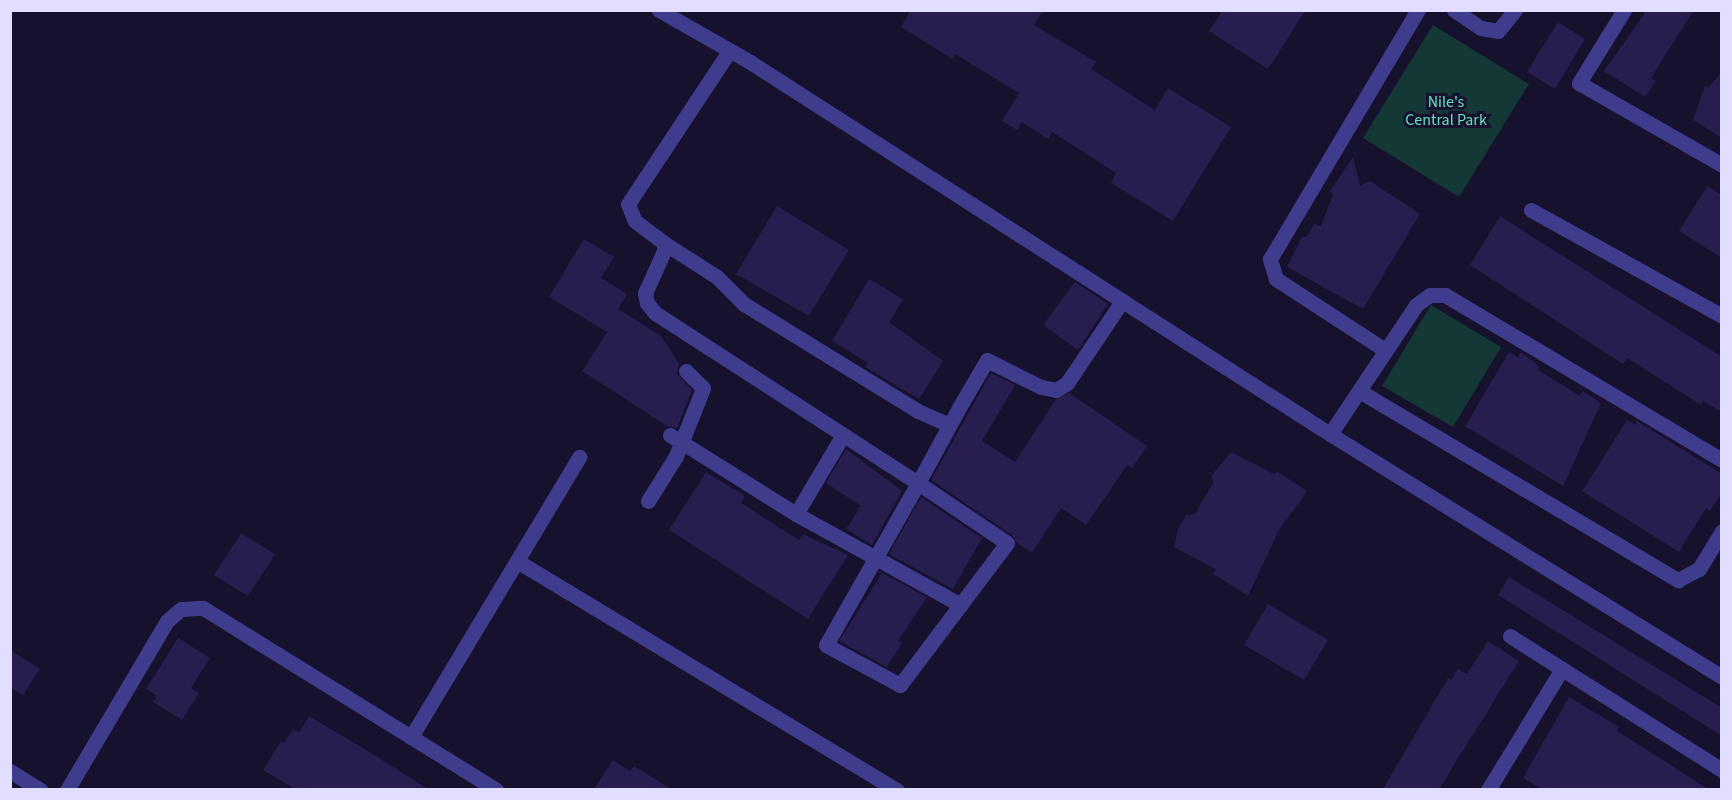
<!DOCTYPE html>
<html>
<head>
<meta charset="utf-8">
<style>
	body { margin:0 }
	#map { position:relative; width:1732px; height:800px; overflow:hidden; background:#16112d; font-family:"Source Sans 3",sans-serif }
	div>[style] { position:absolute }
	.green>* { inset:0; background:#143836 }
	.building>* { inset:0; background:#271d4f }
	.street>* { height:15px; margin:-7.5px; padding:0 7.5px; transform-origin:7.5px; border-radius:7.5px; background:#3f3c8d }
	span { translate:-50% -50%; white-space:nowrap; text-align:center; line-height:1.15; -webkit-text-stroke:6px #16112d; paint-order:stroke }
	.park-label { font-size:16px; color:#66e3c4 }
	.frame { position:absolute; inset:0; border:12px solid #e2deff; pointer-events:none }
</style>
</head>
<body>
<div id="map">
	<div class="green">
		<div style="clip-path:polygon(1433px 25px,1529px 84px,1459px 197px,1363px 138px)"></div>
		<div style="clip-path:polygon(1431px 305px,1501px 347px,1453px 427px,1382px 386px)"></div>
	</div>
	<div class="building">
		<div style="clip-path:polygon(911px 10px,1043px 10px,1034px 25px,1096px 62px,1091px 69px,1155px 110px,1168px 88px,1231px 127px,1173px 221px,1111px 183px,1116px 173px,1052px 132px,1048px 139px,1022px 122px,1017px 130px,1002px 121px,1019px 93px,955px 54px,952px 59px,901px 27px)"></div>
		<div style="clip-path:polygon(1223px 10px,1306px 10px,1268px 69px,1209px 31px)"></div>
		<div style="clip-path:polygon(1647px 10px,1694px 10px,1651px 78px,1656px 81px,1645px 97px,1604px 71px)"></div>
		<div style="clip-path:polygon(1558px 22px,1585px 39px,1555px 89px,1527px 72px)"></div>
		<div style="clip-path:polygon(1722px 72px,1722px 138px,1693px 120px,1705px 86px,1708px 88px)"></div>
		<div style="clip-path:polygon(1353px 157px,1360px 186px,1370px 181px,1420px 214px,1363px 309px,1287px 267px,1302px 237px,1307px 237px,1314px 224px,1321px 226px,1333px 194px,1330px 191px)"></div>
		<div style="clip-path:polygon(1707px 186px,1722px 195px,1722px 258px,1679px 231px)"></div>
		<div style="clip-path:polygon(777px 206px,849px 250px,809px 316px,736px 274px)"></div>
		<div style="clip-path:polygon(1500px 216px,1722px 357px,1722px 412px,1703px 401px,1701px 405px,1627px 358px,1623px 364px,1470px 265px)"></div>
		<div style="clip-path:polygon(584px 239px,614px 257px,601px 278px,627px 294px,618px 309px,661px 336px,679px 364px,677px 374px,692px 390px,677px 428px,667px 426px,582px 371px,607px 332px,549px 297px)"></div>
		<div style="clip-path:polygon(869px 279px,903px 299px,889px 322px,943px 361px,919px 399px,865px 367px,868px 363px,832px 341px)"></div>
		<div style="clip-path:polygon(1075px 282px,1108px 304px,1078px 350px,1043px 325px)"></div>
		<div style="clip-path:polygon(1509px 352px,1518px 357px,1521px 352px,1539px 366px,1538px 370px,1580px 396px,1583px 391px,1601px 403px,1563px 486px,1465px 426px)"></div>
		<div style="clip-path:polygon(991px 373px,1015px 385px,982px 441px,1015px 462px,1056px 399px,1069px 393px,1147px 446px,1132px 468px,1127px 465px,1086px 525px,1061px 508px,1032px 553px,1017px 543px,1012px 535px,931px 480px)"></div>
		<div style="clip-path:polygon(1627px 420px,1635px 425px,1637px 421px,1722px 474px,1722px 492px,1710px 511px,1706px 508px,1679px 552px,1582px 491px)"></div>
		<div style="clip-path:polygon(846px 449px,902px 491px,872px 545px,846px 529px,861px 506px,826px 483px)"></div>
		<div style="clip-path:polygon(1231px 452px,1274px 474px,1276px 471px,1307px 491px,1278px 532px,1248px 596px,1212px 573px,1217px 570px,1174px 547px,1178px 529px,1186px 515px,1195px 514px,1213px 483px,1212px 475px)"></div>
		<div style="clip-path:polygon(706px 472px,745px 496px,741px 503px,799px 540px,803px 534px,848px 555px,808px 619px,669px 530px)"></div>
		<div style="clip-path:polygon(921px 497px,982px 538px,953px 589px,889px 554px)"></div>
		<div style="clip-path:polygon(241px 533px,275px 554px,248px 596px,214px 575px)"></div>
		<div style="clip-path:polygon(882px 573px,927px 597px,898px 641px,902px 643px,887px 667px,839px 641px)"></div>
		<div style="clip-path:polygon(1509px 577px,1722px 708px,1722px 736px,1498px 595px)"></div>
		<div style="clip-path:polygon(1268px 604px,1328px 640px,1304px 680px,1244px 645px)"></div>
		<div style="clip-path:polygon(178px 638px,210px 658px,191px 688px,199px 693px,182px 720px,153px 702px,157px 696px,146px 689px)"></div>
		<div style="clip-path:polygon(1488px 641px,1519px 661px,1439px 789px,1383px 789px,1448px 678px,1451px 680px,1458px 669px,1467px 674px)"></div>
		<div style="clip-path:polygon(10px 650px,40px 669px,23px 695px,10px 687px)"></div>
		<div style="clip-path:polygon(1569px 697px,1619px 727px,1617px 731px,1708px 789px,1542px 789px,1523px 778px)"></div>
		<div style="clip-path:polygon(309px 716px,368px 751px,428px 789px,295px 789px,263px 770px,281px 741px,284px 743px,293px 729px,299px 733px)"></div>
		<div style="clip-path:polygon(613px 760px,630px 771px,634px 766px,671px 789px,594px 789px)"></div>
	</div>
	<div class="street">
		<div style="left:659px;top:10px;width:105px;rotate:29.7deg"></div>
		<div style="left:750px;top:62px;width:689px;rotate:32.68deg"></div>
		<div style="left:1330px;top:434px;width:461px;rotate:31.8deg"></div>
		<div style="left:1454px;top:10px;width:32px;rotate:34deg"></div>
		<div style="left:1481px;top:28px;width:17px;rotate:10deg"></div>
		<div style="left:1498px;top:31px;width:27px;rotate:-51deg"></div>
		<div style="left:1624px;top:10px;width:86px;rotate:121.7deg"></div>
		<div style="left:1579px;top:83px;width:165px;rotate:29.8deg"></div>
		<div style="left:728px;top:53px;width:181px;rotate:123.5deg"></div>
		<div style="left:628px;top:204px;width:18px;rotate:68deg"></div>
		<div style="left:635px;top:221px;width:36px;rotate:37deg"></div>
		<div style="left:664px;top:243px;width:8px;rotate:90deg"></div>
		<div style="left:664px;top:251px;width:46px;rotate:114.3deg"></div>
		<div style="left:645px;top:293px;width:10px;rotate:79deg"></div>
		<div style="left:647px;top:303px;width:13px;rotate:51deg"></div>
		<div style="left:655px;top:313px;width:313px;rotate:32.9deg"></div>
		<div style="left:918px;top:483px;width:107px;rotate:34deg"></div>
		<div style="left:1007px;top:543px;width:178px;rotate:127deg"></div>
		<div style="left:900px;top:685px;width:84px;rotate:-151.6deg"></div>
		<div style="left:826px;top:645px;width:186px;rotate:-60.4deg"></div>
		<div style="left:918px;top:483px;width:88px;rotate:-61.4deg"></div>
		<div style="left:960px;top:406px;width:53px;rotate:-59.6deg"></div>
		<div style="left:987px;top:360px;width:60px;rotate:26.6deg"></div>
		<div style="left:1041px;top:387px;width:15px;rotate:11deg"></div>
		<div style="left:1056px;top:390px;width:13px;rotate:-32deg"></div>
		<div style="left:1067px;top:383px;width:99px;rotate:-56.1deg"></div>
		<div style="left:1531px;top:210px;width:218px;rotate:29deg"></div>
		<div style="left:664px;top:243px;width:63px;rotate:32.7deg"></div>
		<div style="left:717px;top:277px;width:38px;rotate:45deg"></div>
		<div style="left:744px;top:304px;width:204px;rotate:31.6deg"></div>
		<div style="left:918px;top:411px;width:34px;rotate:24deg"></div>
		<div style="left:1385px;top:350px;width:130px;rotate:-146.9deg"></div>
		<div style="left:1276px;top:279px;width:21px;rotate:-107deg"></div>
		<div style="left:1270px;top:259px;width:290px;rotate:-59.3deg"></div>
		<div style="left:1361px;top:392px;width:369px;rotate:30.7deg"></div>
		<div style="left:1678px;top:580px;width:24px;rotate:-28deg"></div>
		<div style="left:1699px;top:569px;width:44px;rotate:-58.8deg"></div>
		<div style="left:1330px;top:434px;width:155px;rotate:-56.3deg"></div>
		<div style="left:1416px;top:305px;width:17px;rotate:-36deg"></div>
		<div style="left:1430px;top:295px;width:15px"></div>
		<div style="left:1445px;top:295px;width:322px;rotate:30.8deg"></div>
		<div style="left:670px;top:435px;width:149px;rotate:32.1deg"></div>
		<div style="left:796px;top:514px;width:188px;rotate:28.9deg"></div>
		<div style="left:648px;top:501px;width:53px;rotate:-58.1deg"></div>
		<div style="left:676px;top:456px;width:73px;rotate:-68.3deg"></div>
		<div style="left:703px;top:388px;width:24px;rotate:-135deg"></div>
		<div style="left:796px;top:514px;width:92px;rotate:-59.3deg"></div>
		<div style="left:517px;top:561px;width:444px;rotate:31.1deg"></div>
		<div style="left:1510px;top:636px;width:251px;rotate:32.3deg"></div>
		<div style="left:411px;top:737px;width:327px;rotate:-59deg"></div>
		<div style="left:10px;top:771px;width:36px;rotate:32deg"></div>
		<div style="left:67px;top:790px;width:196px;rotate:-59.4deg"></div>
		<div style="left:167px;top:621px;width:18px;rotate:-41deg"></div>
		<div style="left:181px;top:609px;width:22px;rotate:-3deg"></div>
		<div style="left:203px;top:608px;width:345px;rotate:31.8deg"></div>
		<div style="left:1488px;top:790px;width:142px;rotate:-58.6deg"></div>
	</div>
	<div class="park-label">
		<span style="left:1446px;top:111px">Nile's<br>Central Park</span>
	</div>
	<div class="frame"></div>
</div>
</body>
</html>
